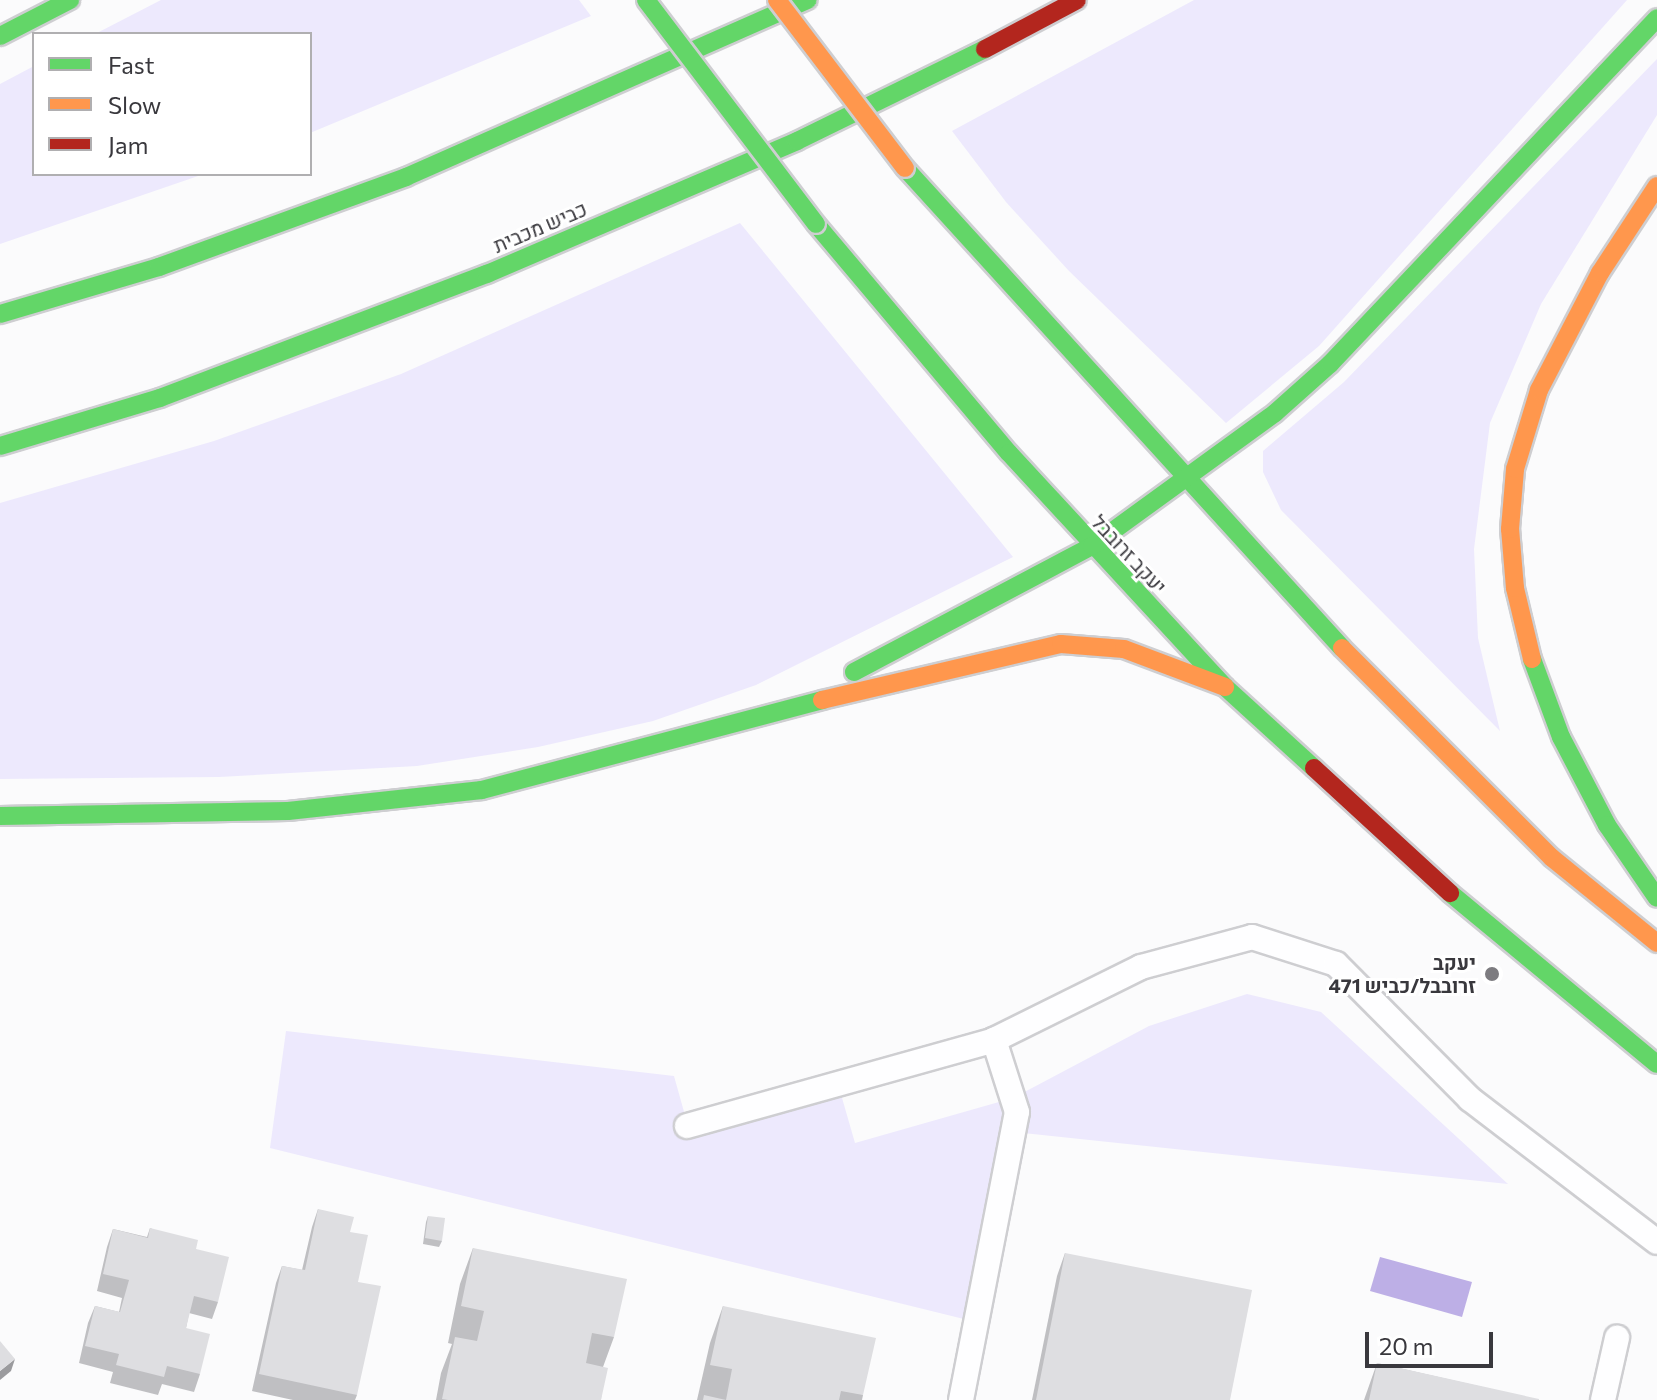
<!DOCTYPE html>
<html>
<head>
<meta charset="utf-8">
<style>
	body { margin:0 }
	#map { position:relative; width:1657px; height:1400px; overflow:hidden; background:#fbfbfc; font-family:Commissioner,Heebo,sans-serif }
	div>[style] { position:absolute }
	.green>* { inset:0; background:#ede9fd }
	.water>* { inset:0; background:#bdafe6 }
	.roads { filter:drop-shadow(2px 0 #ceced1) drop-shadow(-2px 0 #ceced1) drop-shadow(0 2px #ceced1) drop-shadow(0 -2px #ceced1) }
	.lane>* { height:24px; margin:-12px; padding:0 12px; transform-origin:12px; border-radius:12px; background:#fefeff }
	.fast>* { height:18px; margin:-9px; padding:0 9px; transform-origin:9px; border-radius:9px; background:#63d668 }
	.slow>* { height:18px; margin:-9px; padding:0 9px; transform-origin:9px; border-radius:9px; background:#ff974d }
	.jam>* { height:18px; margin:-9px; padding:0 9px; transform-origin:9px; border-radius:9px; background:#b3261e }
	.bridges { filter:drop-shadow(2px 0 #ceced1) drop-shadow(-2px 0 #ceced1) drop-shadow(0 2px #ceced1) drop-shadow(0 -2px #ceced1) }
	.fast-bridge>* { height:18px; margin:-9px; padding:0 9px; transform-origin:9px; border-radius:9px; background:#63d668 }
	.slow-bridge>* { height:18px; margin:-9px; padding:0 9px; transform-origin:9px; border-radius:9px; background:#ff974d }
	.wall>* { inset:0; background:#bfbfc2 }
	.shaded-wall>* { inset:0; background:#9b9b9e }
	.building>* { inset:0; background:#dedee1 }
	.dots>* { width:22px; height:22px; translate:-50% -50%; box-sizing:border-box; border:4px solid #fff; border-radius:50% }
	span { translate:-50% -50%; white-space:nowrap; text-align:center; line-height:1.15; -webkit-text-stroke:6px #fff; paint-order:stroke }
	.street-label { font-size:20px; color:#39383d }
	.poi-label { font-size:20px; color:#39383d; font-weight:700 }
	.right { translate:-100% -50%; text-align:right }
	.legend { position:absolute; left:32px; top:32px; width:280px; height:144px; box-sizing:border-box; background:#fff; border:2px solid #b0afb1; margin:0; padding:10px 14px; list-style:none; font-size:24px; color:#39383d }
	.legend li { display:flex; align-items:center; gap:16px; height:40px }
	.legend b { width:40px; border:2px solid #b0afb1 }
	.scale { position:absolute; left:1365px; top:1332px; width:128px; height:36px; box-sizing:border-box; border:4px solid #39383d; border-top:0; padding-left:10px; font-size:24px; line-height:28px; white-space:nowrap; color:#39383d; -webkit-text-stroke:6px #fff; paint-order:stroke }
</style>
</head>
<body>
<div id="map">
	<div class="green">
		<div style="clip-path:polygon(161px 0,579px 0,591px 16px,310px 133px,310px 34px,95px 34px)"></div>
		<div style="clip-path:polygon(1194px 0,1627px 0,1319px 346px,1226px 423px,1069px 271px,1006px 202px,952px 131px)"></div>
		<div style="clip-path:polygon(1657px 59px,1657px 115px,1541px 304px,1490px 423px,1474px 549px,1478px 638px,1500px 731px,1281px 510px,1263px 472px,1263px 451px,1344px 382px)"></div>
		<div style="clip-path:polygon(34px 66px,34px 174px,204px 174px,0 244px,0 84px)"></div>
		<div style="clip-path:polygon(740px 223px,1013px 557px,756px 685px,653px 721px,538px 747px,417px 766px,219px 777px,0 779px,0 503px,214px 441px,401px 374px)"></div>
		<div style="clip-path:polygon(1247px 994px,1321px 1012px,1508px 1184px,1013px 1132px,976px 1322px,270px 1148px,286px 1031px,674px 1076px,688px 1126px,838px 1084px,855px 1143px,1013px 1098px,1149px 1026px)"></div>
	</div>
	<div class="water">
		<div style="clip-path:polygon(1380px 1257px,1472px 1282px,1462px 1317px,1370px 1291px)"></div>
	</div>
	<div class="roads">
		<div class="lane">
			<div style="left:687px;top:1126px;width:319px;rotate:-15.6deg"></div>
			<div style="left:994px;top:1040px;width:164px;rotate:-26.4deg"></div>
			<div style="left:1141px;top:967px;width:115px;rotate:-15.1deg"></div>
			<div style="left:1252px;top:937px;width:88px;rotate:17.8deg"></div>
			<div style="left:1336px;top:964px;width:190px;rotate:45.2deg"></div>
			<div style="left:1470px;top:1099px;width:235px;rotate:37.4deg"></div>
			<div style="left:961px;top:1400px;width:293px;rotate:-79deg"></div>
			<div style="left:1017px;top:1112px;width:76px;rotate:-107.7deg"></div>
			<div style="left:1603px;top:1400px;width:64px;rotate:-77.3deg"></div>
		</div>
		<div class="fast">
			<div style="left:0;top:36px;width:79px;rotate:-27.2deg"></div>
			<div style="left:905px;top:168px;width:649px;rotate:47.68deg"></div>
			<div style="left:816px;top:224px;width:299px;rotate:49.9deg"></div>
			<div style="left:1009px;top:453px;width:318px;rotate:47.3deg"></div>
			<div style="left:1225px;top:687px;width:120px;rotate:42.3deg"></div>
			<div style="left:0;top:314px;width:166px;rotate:-16.5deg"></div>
			<div style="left:159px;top:267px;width:263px;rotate:-20deg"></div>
			<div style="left:406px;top:177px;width:439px;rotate:-23.8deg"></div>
			<div style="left:0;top:446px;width:167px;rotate:-16.7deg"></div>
			<div style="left:160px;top:398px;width:350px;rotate:-20.8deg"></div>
			<div style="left:487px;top:274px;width:337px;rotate:-23.2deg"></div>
			<div style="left:797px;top:141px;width:209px;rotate:-26.1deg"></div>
			<div style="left:1532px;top:659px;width:83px;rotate:69.6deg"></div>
			<div style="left:1561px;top:737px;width:99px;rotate:62.4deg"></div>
			<div style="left:1607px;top:825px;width:88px;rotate:55.6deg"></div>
			<div style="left:854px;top:672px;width:269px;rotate:-27.9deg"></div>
			<div style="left:1092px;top:546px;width:226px;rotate:-36deg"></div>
			<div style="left:1275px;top:413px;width:74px;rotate:-41.7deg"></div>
			<div style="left:1330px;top:364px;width:476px;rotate:-46.6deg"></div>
			<div style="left:0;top:816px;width:288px;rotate:-1deg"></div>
			<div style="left:288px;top:811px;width:195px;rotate:-6.2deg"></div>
			<div style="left:482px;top:790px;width:352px;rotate:-14.8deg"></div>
			<div style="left:1450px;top:893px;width:268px;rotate:39.6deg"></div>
		</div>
		<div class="slow">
			<div style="left:1342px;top:648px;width:297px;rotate:45deg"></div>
			<div style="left:1552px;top:858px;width:135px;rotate:39deg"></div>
			<div style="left:1532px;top:659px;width:73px;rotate:-103.5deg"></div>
			<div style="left:1515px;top:588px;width:59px;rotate:-94.8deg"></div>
			<div style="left:1510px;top:529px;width:60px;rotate:-85.2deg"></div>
			<div style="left:1515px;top:469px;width:83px;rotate:-73.1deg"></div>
			<div style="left:1539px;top:390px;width:132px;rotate:-62.5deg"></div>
			<div style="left:1600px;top:273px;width:104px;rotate:-56.8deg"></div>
			<div style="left:822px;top:700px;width:245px;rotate:-13.2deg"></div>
			<div style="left:1061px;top:644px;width:63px;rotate:4.5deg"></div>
			<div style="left:1124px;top:649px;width:108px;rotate:20.6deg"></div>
		</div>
		<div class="jam">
			<div style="left:985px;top:49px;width:104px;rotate:-28deg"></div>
			<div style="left:1314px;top:768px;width:185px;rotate:42.6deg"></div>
		</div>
	</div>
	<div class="bridges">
		<div class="fast-bridge">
			<div style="left:646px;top:0;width:281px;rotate:52.8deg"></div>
		</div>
		<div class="slow-bridge">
			<div style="left:777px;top:0;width:211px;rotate:52.7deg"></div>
		</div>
	</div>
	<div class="wall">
		<div style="clip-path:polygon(318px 1209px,350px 1232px,358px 1282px,357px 1395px,355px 1400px,293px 1400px,252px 1391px,276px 1283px,282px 1266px,302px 1270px,312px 1227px)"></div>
		<div style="clip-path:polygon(428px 1216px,442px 1241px,439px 1247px,423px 1244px,426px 1222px)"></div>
		<div style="clip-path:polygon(150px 1228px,196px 1249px,218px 1302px,212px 1319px,189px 1313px,186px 1328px,200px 1374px,194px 1392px,162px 1384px,158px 1395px,110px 1383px,113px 1372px,79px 1363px,88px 1323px,95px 1306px,119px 1312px,122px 1298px,97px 1291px,107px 1247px,113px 1229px,147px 1237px)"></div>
		<div style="clip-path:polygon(473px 1248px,614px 1337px,603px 1367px,601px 1400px,436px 1400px,441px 1373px,452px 1344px,448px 1343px,460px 1284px)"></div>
		<div style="clip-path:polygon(1065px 1253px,1230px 1400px,1032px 1400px,1057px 1276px)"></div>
		<div style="clip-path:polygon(723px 1306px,863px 1395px,862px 1400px,697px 1400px,710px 1343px)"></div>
		<div style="clip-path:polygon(1377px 1363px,1539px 1400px,1364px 1400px)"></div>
	</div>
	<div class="shaded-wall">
		<div style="clip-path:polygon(15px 1359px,11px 1371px,0 1380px,0 1371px)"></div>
	</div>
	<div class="building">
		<div style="clip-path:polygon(318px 1209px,354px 1217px,350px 1232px,368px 1235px,358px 1282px,381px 1286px,357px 1395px,259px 1374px,282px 1266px,305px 1270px)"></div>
		<div style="clip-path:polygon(428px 1216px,445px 1218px,442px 1241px,425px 1238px)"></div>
		<div style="clip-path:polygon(150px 1228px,198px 1240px,196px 1249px,229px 1257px,218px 1302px,194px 1296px,186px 1328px,210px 1334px,200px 1374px,167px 1366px,164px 1377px,116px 1365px,119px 1354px,85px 1346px,95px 1306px,120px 1312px,129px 1280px,103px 1274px,113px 1229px,148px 1238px)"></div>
		<div style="clip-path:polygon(473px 1248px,627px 1279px,614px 1337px,592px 1333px,586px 1363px,608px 1368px,601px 1400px,448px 1400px,442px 1399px,455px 1337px,477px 1341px,484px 1311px,461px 1306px)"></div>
		<div style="clip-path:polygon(1065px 1253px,1252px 1290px,1230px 1400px,1036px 1400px)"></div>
		<div style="clip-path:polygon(723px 1306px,876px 1338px,863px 1395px,841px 1391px,839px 1400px,703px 1400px,704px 1395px,726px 1400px,732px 1369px,710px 1365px)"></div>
		<div style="clip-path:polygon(0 1341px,15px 1359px,0 1371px)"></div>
		<div style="clip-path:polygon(1377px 1363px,1539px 1399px,1539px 1400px,1369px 1400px)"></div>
	</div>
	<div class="dots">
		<div style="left:1492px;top:974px;background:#7d7c80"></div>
	</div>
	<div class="street-label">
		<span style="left:540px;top:227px;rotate:-23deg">כביש מכבית</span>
		<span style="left:1129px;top:554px;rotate:47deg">יעקב זרובבל</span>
	</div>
	<div class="poi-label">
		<span class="right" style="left:1476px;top:974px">יעקב<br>זרובבל/כביש 471</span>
	</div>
	<ul class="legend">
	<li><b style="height:10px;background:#63d668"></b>Fast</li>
	<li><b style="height:10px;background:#ff974d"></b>Slow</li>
	<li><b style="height:10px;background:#b3261e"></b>Jam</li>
	</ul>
	<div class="scale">20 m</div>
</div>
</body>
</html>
